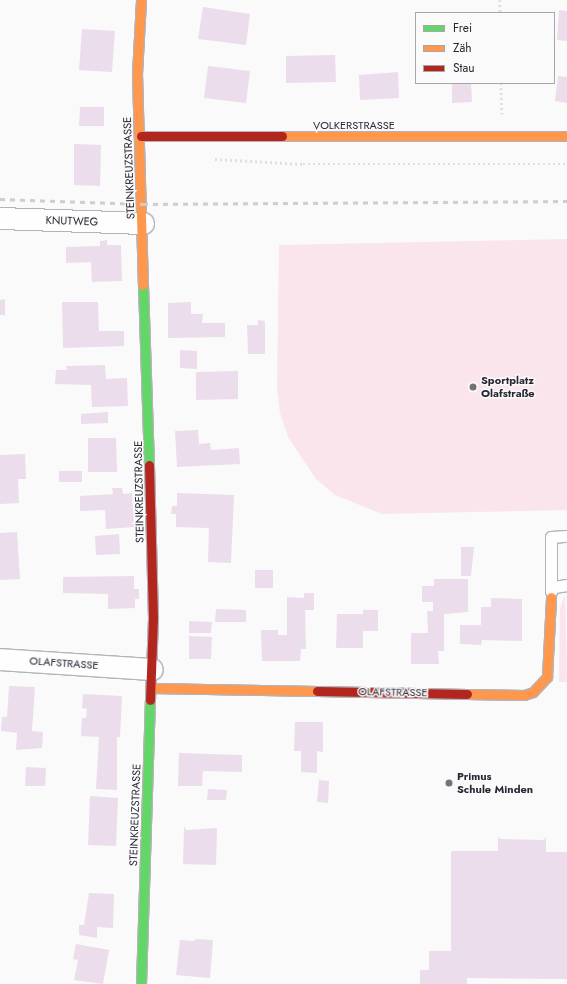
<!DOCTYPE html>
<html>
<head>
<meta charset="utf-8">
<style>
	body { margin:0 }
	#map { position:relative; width:567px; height:984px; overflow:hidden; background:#fafafa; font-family:Jost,sans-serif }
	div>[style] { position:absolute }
	.green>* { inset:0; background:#fae5ec }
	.building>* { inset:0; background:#ebddeb }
	.path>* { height:2.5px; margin-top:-1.25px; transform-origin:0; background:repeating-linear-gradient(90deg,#dfdfdf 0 2px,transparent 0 5px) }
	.roads { filter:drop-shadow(1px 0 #b4b3b9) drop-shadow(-1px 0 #b4b3b9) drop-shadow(0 1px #b4b3b9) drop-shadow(0 -1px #b4b3b9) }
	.lane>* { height:11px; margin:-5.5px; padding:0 5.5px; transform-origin:5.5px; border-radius:5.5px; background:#fefefe }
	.street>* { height:21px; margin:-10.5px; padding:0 10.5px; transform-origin:10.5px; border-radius:10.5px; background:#fefefe }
	.fast>* { height:9px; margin:-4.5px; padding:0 4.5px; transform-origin:4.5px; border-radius:4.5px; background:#63d668 }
	.slow>* { height:9px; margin:-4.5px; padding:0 4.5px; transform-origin:4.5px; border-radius:4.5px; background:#ff974d }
	.jam>* { height:9px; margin:-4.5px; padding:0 4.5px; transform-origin:4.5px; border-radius:4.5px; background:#b3261e }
	.rail>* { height:3px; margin-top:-1.5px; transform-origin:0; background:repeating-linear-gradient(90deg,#cecdcf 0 5px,transparent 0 10px) }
	.dots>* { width:11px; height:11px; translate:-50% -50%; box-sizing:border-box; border:2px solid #fafafa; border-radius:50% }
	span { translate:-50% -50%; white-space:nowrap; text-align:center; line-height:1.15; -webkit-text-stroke:3px #fafafa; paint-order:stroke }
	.street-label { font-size:11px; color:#2a2734 }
	.poi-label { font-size:11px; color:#2a2734; font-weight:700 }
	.left { translate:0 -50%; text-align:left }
	.legend { position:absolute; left:415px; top:12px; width:140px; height:72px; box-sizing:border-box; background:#fafafa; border:1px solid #a7a6ab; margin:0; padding:5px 7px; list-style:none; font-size:12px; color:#2a2734 }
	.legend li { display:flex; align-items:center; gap:8px; height:20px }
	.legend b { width:20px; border:1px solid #a7a6ab }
</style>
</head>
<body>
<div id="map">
	<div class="green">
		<div style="clip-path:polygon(567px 239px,567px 510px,382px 514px,335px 495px,316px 479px,288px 437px,280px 413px,277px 388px,279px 245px)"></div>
		<div style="clip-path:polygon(565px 594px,567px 682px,559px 682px,560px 609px)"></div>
	</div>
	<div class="building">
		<div style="clip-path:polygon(203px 7px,250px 14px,246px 45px,198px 39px)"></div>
		<div style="clip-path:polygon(559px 10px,567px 11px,567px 41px,557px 40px)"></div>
		<div style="clip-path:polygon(82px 29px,115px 31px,112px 72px,79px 70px)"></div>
		<div style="clip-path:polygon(335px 55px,336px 82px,286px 83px,286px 56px)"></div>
		<div style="clip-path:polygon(208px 66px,250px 71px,246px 103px,204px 98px)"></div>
		<div style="clip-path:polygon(398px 72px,399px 98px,360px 100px,359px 75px)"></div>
		<div style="clip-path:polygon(558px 76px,567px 77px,567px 103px,555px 101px)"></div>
		<div style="clip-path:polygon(452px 83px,471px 83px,472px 102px,452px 103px)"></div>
		<div style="clip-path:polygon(80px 107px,104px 107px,104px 126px,79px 126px)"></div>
		<div style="clip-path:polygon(74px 144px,101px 145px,100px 186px,74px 185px)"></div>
		<div style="clip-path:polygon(107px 240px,107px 245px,121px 245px,122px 281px,92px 282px,91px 262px,66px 263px,66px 247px,100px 246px,100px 241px)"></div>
		<div style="clip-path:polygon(5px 299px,5px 315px,0 315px,0 300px)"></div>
		<div style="clip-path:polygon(62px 302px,98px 302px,99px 331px,124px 331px,124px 346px,63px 348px)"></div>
		<div style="clip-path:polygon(191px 302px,191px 314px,203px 314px,202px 323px,225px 323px,225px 337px,168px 338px,168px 303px)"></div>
		<div style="clip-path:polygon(258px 320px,265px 321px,265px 354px,248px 354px,247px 325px,258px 325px)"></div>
		<div style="clip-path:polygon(180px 350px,197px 351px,197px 369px,180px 368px)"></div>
		<div style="clip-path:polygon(105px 365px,106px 379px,127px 378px,128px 406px,92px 407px,91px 385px,55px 384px,56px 370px,67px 370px,66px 366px)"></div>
		<div style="clip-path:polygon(238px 371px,238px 399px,196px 400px,196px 372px)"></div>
		<div style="clip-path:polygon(108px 412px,108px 423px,81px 424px,81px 414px)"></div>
		<div style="clip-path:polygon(198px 430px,199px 444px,210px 443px,211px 450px,239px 448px,240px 464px,177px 467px,175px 431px)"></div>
		<div style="clip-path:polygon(88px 438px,116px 438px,117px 472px,88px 472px)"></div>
		<div style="clip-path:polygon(25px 454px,26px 479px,18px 479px,19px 503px,0 504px,0 455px)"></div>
		<div style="clip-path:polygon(59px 471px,82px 471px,82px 482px,59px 482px)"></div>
		<div style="clip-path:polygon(112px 488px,122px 488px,123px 494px,132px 493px,134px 527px,106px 529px,105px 510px,80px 511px,80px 496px,113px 494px)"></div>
		<div style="clip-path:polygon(177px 493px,234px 495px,231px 563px,208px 562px,209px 528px,176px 527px,176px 514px,171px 514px,172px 506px,177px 506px)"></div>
		<div style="clip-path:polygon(17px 532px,20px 579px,0 580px,0 533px)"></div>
		<div style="clip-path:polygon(119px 534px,120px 554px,96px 555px,95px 536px)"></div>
		<div style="clip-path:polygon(461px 547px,474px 547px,471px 576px,461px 576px)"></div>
		<div style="clip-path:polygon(255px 570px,273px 570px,273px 588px,255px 588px)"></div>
		<div style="clip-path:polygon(134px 576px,134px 589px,139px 589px,139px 599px,135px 599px,135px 608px,108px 609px,108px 594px,63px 593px,63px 577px)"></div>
		<div style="clip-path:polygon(434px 579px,468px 579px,468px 612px,444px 614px,444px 651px,438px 651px,439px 664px,411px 664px,411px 633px,428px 633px,427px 611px,433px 611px,433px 602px,422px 602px,422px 586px,434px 586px)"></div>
		<div style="clip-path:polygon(304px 593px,314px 593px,314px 610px,305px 610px,306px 649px,301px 649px,300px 661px,262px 661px,261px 630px,278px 630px,278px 635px,287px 635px,287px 597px,304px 598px)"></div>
		<div style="clip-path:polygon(491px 598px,522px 599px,522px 641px,482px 640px,481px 645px,460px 644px,460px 625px,481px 625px,481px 607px,491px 607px)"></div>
		<div style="clip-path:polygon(216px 609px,246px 610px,246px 622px,215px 622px)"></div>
		<div style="clip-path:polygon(363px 610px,378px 610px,378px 631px,363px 631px,363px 648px,336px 648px,337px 614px,363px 614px)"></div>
		<div style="clip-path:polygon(189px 621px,212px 622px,211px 633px,189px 633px)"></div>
		<div style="clip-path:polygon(189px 636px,212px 637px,211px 659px,189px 659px)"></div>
		<div style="clip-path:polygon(9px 686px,35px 687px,32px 731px,43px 732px,42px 748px,16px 750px,17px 733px,1px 731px,2px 717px,7px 717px)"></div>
		<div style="clip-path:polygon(83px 694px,122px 696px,120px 737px,117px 737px,117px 790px,96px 789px,99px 737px,81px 736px,82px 718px,86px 718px,87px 709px,82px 708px)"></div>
		<div style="clip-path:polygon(295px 722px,323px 722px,323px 752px,317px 751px,317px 773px,301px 772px,301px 751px,294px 751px)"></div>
		<div style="clip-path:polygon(179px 753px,242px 755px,242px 772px,203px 771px,202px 786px,178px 786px)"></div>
		<div style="clip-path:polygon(26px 767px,46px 768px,45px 786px,25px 786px)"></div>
		<div style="clip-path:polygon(319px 780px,329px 781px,328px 803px,317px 802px)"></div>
		<div style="clip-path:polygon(208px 789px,227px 790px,226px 800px,207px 800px)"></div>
		<div style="clip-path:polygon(90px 796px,118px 798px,116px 846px,88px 845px)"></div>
		<div style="clip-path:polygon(184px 826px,186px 830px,217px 828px,216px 865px,183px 864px)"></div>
		<div style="clip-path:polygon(498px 836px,500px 839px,544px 840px,546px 836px,546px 852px,567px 852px,567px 979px,467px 978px,467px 984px,420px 984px,420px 970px,429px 970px,429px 951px,451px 951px,451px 851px,498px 851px)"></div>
		<div style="clip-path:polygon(89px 893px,114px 894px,113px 928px,97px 927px,97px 938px,79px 935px,79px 925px,84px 925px)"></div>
		<div style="clip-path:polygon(195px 939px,213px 940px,210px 978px,176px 975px,180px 940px,195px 941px)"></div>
		<div style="clip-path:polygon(76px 944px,109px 950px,103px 984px,74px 980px,78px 960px,73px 959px)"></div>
	</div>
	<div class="path">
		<div style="left:500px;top:0;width:13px;rotate:90deg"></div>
		<div style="left:501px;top:83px;width:31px;rotate:88deg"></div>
		<div style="left:215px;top:159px;width:88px;rotate:3.3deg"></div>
		<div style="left:303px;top:164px;width:264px"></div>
	</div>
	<div class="roads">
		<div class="lane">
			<div style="left:551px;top:591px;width:54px;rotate:-90deg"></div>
			<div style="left:551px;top:537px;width:16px;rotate:-4deg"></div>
			<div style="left:551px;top:591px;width:5px;rotate:-53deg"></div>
			<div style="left:554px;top:587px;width:13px;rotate:-9deg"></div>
		</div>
		<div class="street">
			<div style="left:0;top:218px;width:143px;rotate:2deg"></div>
			<div style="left:0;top:659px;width:152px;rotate:3.8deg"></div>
		</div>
		<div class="fast">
			<div style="left:143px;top:285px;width:180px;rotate:88.1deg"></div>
			<div style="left:141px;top:984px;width:284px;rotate:-88.2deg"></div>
		</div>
		<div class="slow">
			<div style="left:141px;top:0;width:73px;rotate:93.1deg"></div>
			<div style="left:137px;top:73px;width:212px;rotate:88.4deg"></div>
			<div style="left:282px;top:136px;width:285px"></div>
			<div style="left:151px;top:688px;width:166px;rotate:1deg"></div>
			<div style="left:467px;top:694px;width:57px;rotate:1deg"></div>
			<div style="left:524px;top:695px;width:9px;rotate:-18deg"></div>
			<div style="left:533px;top:692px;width:21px;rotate:-47deg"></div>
			<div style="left:547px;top:677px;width:80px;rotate:-87.1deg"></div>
		</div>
		<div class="jam">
			<div style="left:141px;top:136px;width:141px"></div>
			<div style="left:149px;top:465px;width:153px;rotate:88.5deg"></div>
			<div style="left:153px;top:618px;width:82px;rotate:92.1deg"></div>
			<div style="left:317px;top:691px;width:150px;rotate:1.1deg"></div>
		</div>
	</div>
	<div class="rail">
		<div style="left:0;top:199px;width:143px;rotate:2deg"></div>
		<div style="left:143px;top:204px;width:424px;rotate:-0.4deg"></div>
	</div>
	<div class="dots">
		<div style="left:473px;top:387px;background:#737179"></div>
		<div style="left:449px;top:783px;background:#737179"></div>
	</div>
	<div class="street-label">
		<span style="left:354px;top:125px">VOLKERSTRASSE</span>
		<span style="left:129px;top:168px;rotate:-92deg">STEINKREUZSTRASSE</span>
		<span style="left:72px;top:221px;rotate:2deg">KNUTWEG</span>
		<span style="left:139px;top:492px;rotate:-91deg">STEINKREUZSTRASSE</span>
		<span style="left:64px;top:663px;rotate:4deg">OLAFSTRASSE</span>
		<span style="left:393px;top:692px;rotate:1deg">OLAFSTRASSE</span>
		<span style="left:135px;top:815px;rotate:-88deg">STEINKREUZSTRASSE</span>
	</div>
	<div class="poi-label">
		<span class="left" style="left:481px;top:387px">Sportplatz<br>Olafstraße</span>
		<span class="left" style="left:457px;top:783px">Primus<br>Schule Minden</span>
	</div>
	<ul class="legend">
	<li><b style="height:5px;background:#63d668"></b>Frei</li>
	<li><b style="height:5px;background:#ff974d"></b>Zäh</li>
	<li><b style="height:5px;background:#b3261e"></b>Stau</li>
	</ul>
</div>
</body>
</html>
